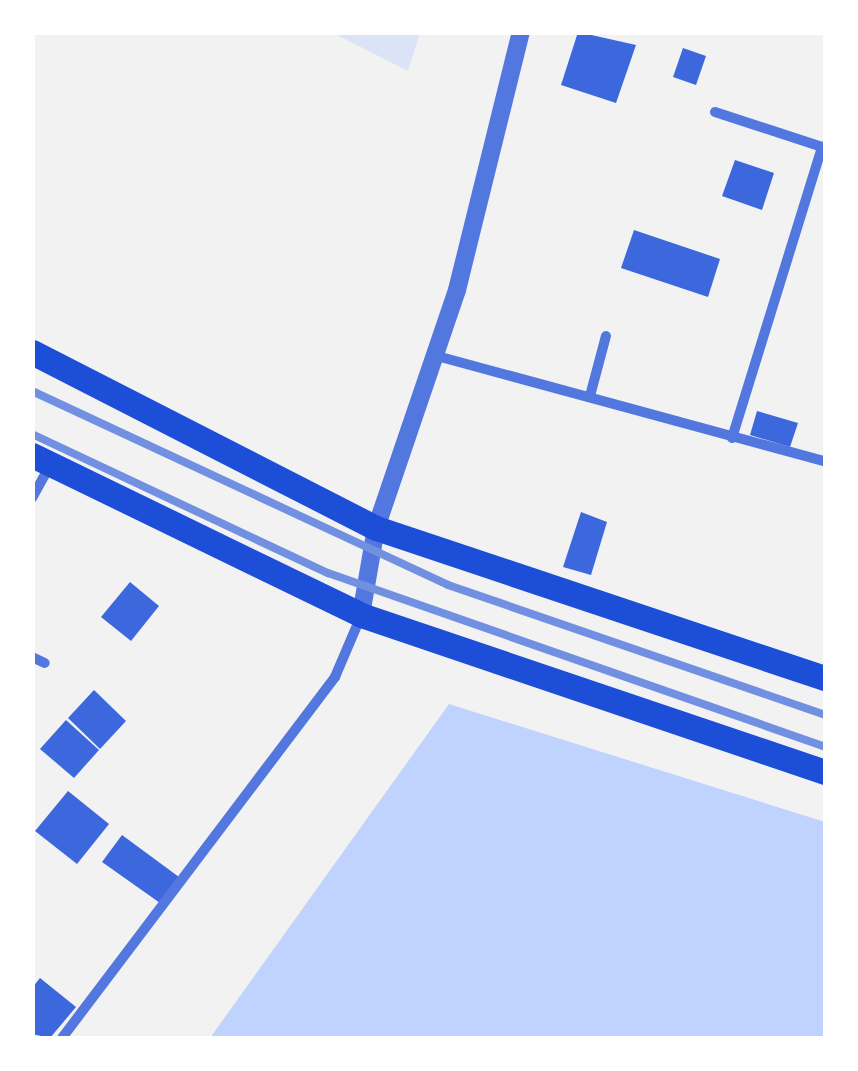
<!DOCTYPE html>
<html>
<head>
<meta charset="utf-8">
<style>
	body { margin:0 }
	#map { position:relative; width:858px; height:1071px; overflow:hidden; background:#f2f2f2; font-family:Rubik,sans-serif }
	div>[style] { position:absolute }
	.green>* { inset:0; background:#dbe4f7 }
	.water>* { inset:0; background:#bfd3fe }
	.building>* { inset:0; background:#3d67dc }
	.minor>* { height:10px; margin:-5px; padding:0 5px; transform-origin:5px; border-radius:5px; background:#5277de }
	.tertiary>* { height:18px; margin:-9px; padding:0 9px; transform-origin:9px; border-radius:9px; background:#5277de }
	.primary>* { height:25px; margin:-12.5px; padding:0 12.5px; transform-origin:12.5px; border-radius:12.5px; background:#1d4ed8 }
	.rail>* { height:8px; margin:-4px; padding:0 4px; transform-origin:4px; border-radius:4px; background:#7290e2 }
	span { translate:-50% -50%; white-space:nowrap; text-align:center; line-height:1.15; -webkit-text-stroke:8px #fff; paint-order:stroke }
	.frame { position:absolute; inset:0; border:35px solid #fff; pointer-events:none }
</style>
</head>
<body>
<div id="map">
	<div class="green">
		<div style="clip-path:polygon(333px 33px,420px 32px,420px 33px,408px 71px)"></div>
	</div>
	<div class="water">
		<div style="clip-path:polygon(449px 704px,825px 822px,825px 1038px,210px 1038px)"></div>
	</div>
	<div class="building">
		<div style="clip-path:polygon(578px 32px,636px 45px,616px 103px,561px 85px)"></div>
		<div style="clip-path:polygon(683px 48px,706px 56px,696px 85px,673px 77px)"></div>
		<div style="clip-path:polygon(735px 160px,774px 173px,762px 210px,722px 196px)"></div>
		<div style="clip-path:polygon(634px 230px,720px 259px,708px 297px,621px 268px)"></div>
		<div style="clip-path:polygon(757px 411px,798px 423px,790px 447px,750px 435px)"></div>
		<div style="clip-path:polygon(581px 512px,607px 522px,591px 575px,563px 567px)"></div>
		<div style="clip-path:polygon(130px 582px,159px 606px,131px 641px,101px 617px)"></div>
		<div style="clip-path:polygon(94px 690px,126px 721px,100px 749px,68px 718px)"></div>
		<div style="clip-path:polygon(66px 720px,99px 750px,74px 778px,40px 749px)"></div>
		<div style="clip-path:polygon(68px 791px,109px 824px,77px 864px,35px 831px)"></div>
		<div style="clip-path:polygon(122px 835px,179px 877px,160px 903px,102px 862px)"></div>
		<div style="clip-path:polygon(40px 978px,76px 1007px,50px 1038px,32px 1034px,32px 988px)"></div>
	</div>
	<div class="minor">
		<div style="left:715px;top:112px;width:116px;rotate:18.1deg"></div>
		<div style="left:437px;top:356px;width:403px;rotate:15.2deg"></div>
		<div style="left:590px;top:396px;width:62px;rotate:-75.1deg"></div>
		<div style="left:732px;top:438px;width:305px;rotate:-72.8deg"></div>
		<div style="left:32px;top:498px;width:39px;rotate:-61deg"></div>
		<div style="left:32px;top:657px;width:14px;rotate:25deg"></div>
		<div style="left:62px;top:1038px;width:453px;rotate:-52.9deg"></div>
		<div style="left:335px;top:677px;width:66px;rotate:-66.9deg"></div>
	</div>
	<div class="tertiary">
		<div style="left:361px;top:615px;width:88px;rotate:-80.2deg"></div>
		<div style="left:376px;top:528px;width:251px;rotate:-71.2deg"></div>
		<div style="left:457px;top:290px;width:266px;rotate:-76.1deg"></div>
	</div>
	<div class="primary">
		<div style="left:32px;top:352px;width:386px;rotate:27.1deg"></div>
		<div style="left:376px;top:528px;width:475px;rotate:18.5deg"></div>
		<div style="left:32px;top:455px;width:366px;rotate:25.9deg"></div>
		<div style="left:361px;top:615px;width:491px;rotate:18.7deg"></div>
	</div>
	<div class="rail">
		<div style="left:32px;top:391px;width:459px;rotate:25deg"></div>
		<div style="left:448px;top:585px;width:400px;rotate:19deg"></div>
		<div style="left:32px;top:434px;width:327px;rotate:25.2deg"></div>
		<div style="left:328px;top:573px;width:528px;rotate:19.26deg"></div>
	</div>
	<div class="frame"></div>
</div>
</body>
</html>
